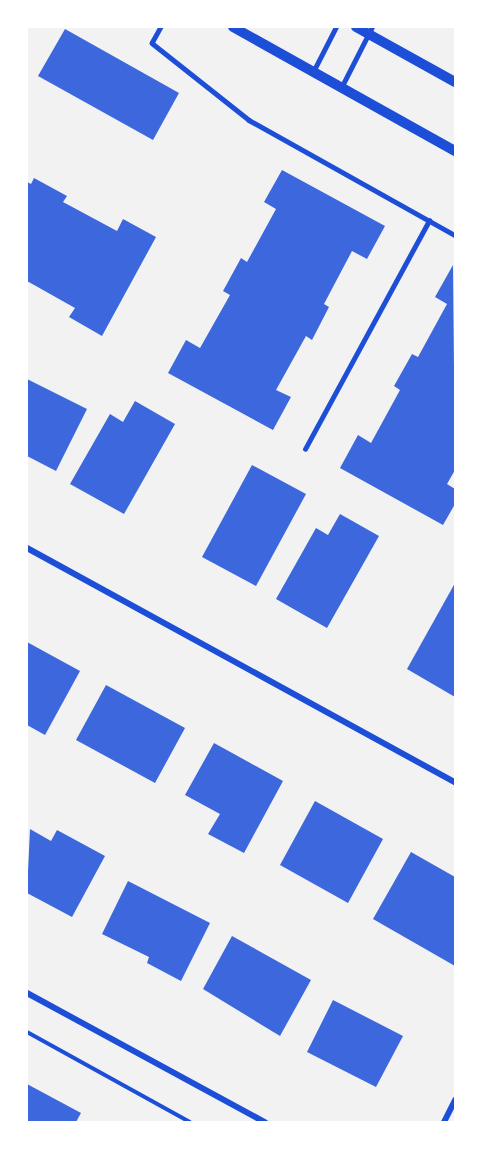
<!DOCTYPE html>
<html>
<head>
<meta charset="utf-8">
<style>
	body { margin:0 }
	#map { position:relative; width:482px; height:1149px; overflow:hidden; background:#f2f2f2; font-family:Karla,sans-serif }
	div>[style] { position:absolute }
	.building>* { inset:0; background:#3d67dc }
	.path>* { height:4px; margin:-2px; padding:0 2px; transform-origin:2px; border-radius:2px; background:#1d4ed8 }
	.service>* { height:4.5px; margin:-2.25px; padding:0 2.25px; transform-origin:2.25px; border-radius:2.25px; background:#1d4ed8 }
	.minor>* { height:6px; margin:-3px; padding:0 3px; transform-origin:3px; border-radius:3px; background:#1d4ed8 }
	.tertiary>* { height:10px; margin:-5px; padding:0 5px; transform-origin:5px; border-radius:5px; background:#1d4ed8 }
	span { translate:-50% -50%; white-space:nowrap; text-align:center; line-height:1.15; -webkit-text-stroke:6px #fff; paint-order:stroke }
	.frame { position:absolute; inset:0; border:28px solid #fff; pointer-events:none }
</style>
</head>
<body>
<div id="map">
	<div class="building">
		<div style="clip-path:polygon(65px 29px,179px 93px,153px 140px,38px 76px)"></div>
		<div style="clip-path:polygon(282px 170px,385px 226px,367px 259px,352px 251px,324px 304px,329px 307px,312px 340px,306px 336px,276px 390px,291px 397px,273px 430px,168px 373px,186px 340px,200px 348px,230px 295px,223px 291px,241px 258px,247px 262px,276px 209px,264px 202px)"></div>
		<div style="clip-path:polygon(34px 178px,67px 196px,63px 202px,117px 231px,123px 219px,156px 237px,102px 336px,69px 317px,75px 308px,27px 281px,27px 182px,31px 184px)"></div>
		<div style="clip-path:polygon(453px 265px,455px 470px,447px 484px,455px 489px,455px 504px,443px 525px,340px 468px,358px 435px,371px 443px,400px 390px,394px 386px,412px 354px,418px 357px,447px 304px,435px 297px)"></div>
		<div style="clip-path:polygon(27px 379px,87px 409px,56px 471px,27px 456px)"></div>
		<div style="clip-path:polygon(135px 401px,175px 424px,124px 514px,70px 484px,110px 414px,123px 422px)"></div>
		<div style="clip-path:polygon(252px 465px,306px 494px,256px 586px,202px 557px)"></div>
		<div style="clip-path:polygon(340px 514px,379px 536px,327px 628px,276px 599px,316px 528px,328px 535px)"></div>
		<div style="clip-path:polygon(455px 583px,455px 697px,407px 669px)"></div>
		<div style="clip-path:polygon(27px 642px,80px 671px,45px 735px,27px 725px)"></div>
		<div style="clip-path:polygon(106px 685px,185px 728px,155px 783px,76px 740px)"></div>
		<div style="clip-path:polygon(214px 743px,283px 781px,244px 853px,208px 834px,220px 814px,185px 795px)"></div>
		<div style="clip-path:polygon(315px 801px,383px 839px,348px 903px,280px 865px)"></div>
		<div style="clip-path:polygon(30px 829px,51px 841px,57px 830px,105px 856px,72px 917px,27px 893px)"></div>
		<div style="clip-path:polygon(411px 852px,455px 877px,455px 966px,373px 919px)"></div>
		<div style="clip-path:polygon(128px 881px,210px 923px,181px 981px,147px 963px,149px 957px,102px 934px)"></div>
		<div style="clip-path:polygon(232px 936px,311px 980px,280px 1036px,203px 989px)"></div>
		<div style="clip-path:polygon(333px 1000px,403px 1036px,376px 1087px,307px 1052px)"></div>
		<div style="clip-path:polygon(27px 1084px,81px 1113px,76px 1122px,27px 1122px)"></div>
	</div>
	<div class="path">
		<div style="left:27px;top:1032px;width:186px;rotate:28.9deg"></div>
	</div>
	<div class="service">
		<div style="left:161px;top:27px;width:18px;rotate:119deg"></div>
		<div style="left:152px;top:43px;width:124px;rotate:38.4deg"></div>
		<div style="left:249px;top:120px;width:236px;rotate:29.2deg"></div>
		<div style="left:314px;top:70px;width:48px;rotate:-62.9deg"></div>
		<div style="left:341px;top:88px;width:68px;rotate:-63.1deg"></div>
		<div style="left:305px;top:449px;width:260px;rotate:-61.5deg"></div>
	</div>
	<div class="minor">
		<div style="left:27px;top:548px;width:488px;rotate:28.7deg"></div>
		<div style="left:27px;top:993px;width:271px;rotate:28.5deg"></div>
		<div style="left:444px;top:1122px;width:25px;rotate:-63deg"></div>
	</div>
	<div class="tertiary">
		<div style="left:233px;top:27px;width:254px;rotate:29.2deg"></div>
		<div style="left:356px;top:27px;width:113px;rotate:29.1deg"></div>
	</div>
	<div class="frame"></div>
</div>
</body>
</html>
